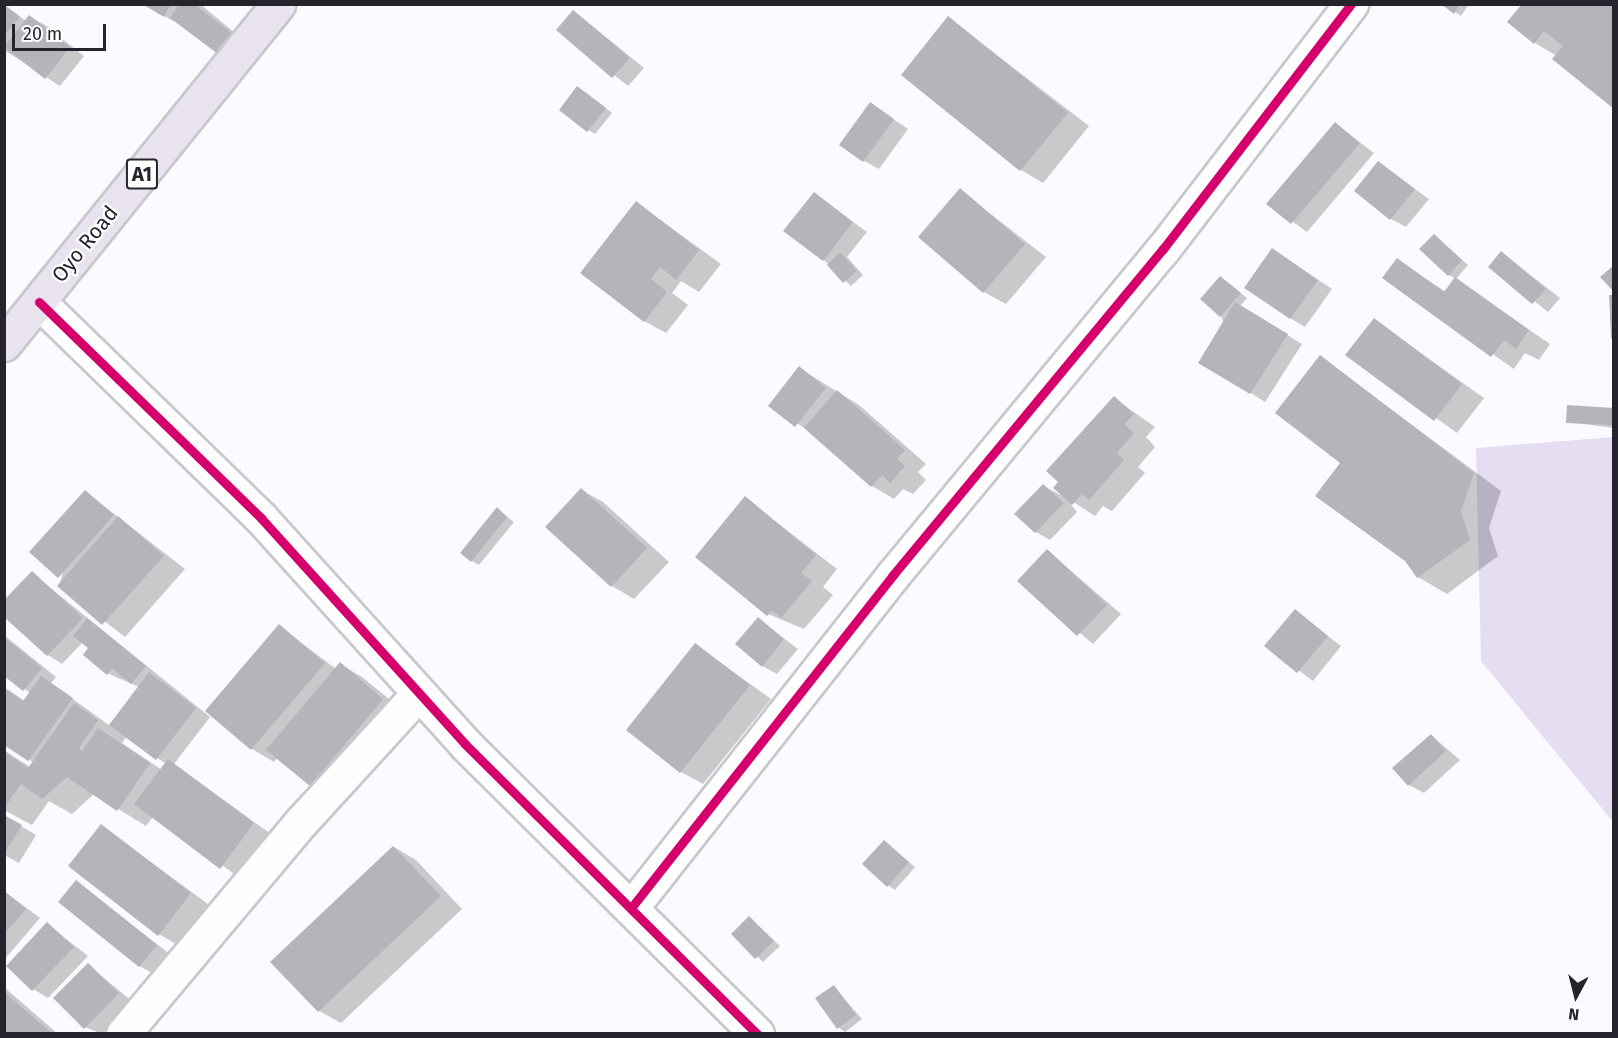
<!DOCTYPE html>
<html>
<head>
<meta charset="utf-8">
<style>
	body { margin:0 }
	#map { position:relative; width:1618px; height:1038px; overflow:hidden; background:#fcfafe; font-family:"Fira Sans",sans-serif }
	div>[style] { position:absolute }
	.green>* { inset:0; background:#e5def3 }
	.shadow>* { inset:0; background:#0003 }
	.building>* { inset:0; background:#b6b3ba }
	.roads { filter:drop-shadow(2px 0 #c9c7ce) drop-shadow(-2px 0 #c9c7ce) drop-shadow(0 2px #c9c7ce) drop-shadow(0 -2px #c9c7ce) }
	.minor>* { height:33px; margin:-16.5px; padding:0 16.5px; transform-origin:16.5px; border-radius:16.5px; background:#fffeff }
	.trunk>* { height:33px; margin:-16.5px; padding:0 16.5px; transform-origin:16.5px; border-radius:16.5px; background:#e8e3ee }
	.cycleway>* { height:9px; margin:-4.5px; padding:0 4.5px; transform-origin:4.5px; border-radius:4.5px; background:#d6006c }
	span { translate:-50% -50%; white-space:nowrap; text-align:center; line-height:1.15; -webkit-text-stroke:4.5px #fff; paint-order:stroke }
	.shield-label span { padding:2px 4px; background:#fff; border:2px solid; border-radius:4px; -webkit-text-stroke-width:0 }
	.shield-label { font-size:20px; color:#26232d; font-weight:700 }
	.street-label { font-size:21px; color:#26232d }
	.frame { position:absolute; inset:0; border:6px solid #26232d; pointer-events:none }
	.north { position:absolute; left:1546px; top:966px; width:60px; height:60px; -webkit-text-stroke:4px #fff; paint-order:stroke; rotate:187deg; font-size:16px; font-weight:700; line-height:24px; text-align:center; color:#26232d }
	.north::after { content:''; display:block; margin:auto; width:21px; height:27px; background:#26232d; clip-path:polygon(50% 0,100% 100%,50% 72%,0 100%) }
	.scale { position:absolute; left:12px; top:24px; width:94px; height:27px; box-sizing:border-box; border:3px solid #26232d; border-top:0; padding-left:8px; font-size:18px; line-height:21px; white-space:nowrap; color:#26232d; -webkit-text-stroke:4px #fff; paint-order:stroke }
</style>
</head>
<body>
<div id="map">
	<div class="green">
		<div style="clip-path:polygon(1613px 437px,1614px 437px,1613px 822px,1481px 661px,1476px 448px)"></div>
	</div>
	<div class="shadow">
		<div style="clip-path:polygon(4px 4px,26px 21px,30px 17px,45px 25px,84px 56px,60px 86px,4px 50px)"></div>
		<div style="clip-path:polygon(145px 4px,200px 4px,247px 43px,171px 20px)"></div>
		<div style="clip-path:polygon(1443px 4px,1469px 4px,1461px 16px)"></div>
		<div style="clip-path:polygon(1523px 4px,1614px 4px,1557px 56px,1535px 43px)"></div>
		<div style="clip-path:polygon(574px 11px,644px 68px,628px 86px,558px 30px)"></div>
		<div style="clip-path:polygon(949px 18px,1089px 126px,1043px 183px,1021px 170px)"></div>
		<div style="clip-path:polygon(585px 92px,612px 113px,595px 134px,588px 130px)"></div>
		<div style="clip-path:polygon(870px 104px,908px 129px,879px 169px,864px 161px)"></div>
		<div style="clip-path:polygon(1335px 124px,1374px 153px,1307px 232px,1268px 204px)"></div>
		<div style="clip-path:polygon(1378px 163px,1429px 199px,1406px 227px,1391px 219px)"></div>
		<div style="clip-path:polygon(960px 190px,1046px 257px,1006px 304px,984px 292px)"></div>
		<div style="clip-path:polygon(814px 194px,867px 232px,847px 257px,863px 275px,851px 286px,824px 260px)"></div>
		<div style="clip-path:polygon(637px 203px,721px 264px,699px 292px,681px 281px,672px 293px,688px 305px,666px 333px,644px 321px)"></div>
		<div style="clip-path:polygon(1435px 236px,1468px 265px,1456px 279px,1449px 275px)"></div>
		<div style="clip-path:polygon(1273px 250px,1332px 289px,1305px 327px,1290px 318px)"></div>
		<div style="clip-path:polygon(1502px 253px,1560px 298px,1548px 312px,1490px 266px)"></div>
		<div style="clip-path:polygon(1397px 260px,1446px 292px,1455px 279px,1550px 344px,1539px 360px,1525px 353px,1514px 369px,1384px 278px)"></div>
		<div style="clip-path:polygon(1227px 282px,1247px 298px,1240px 306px,1302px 344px,1265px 402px,1251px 393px,1221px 316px)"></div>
		<div style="clip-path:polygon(1374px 320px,1484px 398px,1457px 433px,1347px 354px)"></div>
		<div style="clip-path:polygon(1321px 357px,1501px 491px,1489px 528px,1498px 556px,1447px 594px,1418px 577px,1342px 463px)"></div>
		<div style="clip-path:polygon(799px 368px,859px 405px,926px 464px,918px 472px,926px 480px,913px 494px,903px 489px,894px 499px,872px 486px,812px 433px,770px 406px)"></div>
		<div style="clip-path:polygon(1114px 398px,1155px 427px,1146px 437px,1155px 447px,1138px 467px,1145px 473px,1112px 511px,1103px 506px,1095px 516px,1064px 496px,1077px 512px,1050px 540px,1036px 532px,1044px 486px,1062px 496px)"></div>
		<div style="clip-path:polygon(1614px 410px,1614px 428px,1568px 422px)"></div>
		<div style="clip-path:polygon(581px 490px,603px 502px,669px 562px,634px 599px,612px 586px)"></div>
		<div style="clip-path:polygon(86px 492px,185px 569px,125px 637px,59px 586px)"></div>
		<div style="clip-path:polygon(745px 498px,837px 569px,823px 587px,833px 595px,804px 629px,768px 614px)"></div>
		<div style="clip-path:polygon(497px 509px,514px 522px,479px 565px,472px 561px)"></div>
		<div style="clip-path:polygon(1048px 551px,1121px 614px,1093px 644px,1019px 581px)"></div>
		<div style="clip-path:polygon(evenodd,32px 573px,210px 717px,174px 764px,275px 837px,243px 880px,153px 817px,146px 826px,94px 794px,72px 814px,49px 801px,32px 825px,4px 810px,4px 750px,30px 767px,34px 763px,4px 743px,4px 687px,25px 701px,30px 693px,4px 674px,4px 635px,56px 677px,51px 683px,110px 726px,139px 687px,107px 673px,83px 642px,62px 664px,48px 655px,32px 573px,127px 736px,166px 764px,162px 770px,122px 743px,127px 736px)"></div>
		<div style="clip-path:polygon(1295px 611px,1341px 646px,1313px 681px,1266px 646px)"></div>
		<div style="clip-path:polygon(758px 619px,798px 649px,777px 674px,762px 666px)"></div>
		<div style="clip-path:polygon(279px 626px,336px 669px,340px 664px,362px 677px,405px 712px,333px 797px,278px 757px,274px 762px,252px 749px,207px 711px)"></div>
		<div style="clip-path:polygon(696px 645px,771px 699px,703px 784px,681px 772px)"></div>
		<div style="clip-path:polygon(1431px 735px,1460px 760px,1424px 793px,1409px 785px)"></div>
		<div style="clip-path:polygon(4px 816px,36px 835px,19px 863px,4px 855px)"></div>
		<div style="clip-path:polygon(102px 826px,212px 907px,181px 947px,159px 934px)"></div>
		<div style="clip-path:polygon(884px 842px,915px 867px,895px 890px,888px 885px)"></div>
		<div style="clip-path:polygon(394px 847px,416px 860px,462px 909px,341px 1023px,319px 1011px)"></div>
		<div style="clip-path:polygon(76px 881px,171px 955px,154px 974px,139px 966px)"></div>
		<div style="clip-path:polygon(4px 891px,40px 918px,4px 960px)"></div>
		<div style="clip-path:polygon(750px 918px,780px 946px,763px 962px,733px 934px)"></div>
		<div style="clip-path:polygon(47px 924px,88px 956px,48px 998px,33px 989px)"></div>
		<div style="clip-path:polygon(88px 965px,133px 1002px,102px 1034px,85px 1027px)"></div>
		<div style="clip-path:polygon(4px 987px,58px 1034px,4px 1034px)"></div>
		<div style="clip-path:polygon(834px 987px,862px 1019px,845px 1032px,838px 1027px)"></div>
	</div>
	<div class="building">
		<div style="clip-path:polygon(142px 4px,171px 4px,164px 17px)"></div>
		<div style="clip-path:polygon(179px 4px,194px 4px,233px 34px,218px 54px,170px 18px)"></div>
		<div style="clip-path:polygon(1441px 4px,1460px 4px,1454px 14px)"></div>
		<div style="clip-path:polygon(1522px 4px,1614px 4px,1614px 109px,1552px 59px,1563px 46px,1544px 31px,1534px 44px,1507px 22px)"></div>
		<div style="clip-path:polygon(4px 5px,20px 17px,4px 36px)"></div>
		<div style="clip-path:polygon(573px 10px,630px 58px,612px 78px,556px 30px)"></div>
		<div style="clip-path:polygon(29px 15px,70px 47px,45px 79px,4px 47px)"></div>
		<div style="clip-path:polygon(948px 16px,1068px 113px,1020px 171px,901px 75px)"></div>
		<div style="clip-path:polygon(577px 86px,606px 108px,587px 132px,559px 110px)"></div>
		<div style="clip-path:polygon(870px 102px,894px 119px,863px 162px,839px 145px)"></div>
		<div style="clip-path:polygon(1335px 122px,1360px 143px,1291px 224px,1266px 204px)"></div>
		<div style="clip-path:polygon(1378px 161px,1415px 189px,1390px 220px,1354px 191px)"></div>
		<div style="clip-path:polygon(960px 188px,1025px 244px,983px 293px,918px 237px)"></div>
		<div style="clip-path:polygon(814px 192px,853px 222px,823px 261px,783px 231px)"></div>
		<div style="clip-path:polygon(636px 201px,699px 250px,676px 280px,660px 267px,651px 279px,667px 292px,644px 322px,580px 273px)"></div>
		<div style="clip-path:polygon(1434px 234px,1462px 260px,1448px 276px,1419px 249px)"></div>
		<div style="clip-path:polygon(1272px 248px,1318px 280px,1290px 319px,1244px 288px)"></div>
		<div style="clip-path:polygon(1501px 251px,1546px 289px,1532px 304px,1488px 267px)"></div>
		<div style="clip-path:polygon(840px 252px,857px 271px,843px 283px,827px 265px)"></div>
		<div style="clip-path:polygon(1397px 258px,1444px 292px,1455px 277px,1529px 330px,1516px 349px,1504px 340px,1491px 357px,1382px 278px)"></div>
		<div style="clip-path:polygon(1614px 265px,1614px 292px,1600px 277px)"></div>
		<div style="clip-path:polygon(1220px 276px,1241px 293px,1220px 317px,1200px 299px)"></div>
		<div style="clip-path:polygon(1609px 295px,1614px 295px,1614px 338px,1611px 338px)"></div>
		<div style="clip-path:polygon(1235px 302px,1288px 334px,1250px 394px,1198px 363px)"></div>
		<div style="clip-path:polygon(1374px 318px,1462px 384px,1434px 421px,1345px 355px)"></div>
		<div style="clip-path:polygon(1320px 355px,1474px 473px,1461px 511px,1470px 540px,1417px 578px,1405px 561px,1315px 496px,1340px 463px,1275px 413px)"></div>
		<div style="clip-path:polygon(799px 366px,826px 388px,795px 427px,768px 406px)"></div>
		<div style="clip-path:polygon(837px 390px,905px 450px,897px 459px,905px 466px,890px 483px,882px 475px,871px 487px,804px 428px)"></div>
		<div style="clip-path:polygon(1114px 396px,1134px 414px,1124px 424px,1134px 433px,1117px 453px,1124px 460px,1089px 500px,1082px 494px,1072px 505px,1053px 488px,1058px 482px,1046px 471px)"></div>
		<div style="clip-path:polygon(1567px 405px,1614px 408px,1614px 425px,1566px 423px)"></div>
		<div style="clip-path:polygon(1043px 484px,1064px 503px,1035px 533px,1014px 514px)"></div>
		<div style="clip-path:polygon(581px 488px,647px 548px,611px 587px,545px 527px)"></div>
		<div style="clip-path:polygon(85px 490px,114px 515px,58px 578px,29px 552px)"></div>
		<div style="clip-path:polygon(745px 496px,816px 555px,801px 573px,812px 581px,781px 618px,772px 610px,767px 616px,695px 557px)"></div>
		<div style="clip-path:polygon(497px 507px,507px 517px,471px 562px,460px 553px)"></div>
		<div style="clip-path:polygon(118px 516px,164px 556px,102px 625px,57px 586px)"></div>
		<div style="clip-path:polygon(1047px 549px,1107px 605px,1077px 636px,1017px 581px)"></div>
		<div style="clip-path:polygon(32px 571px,83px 618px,47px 656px,4px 617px,4px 600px)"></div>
		<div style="clip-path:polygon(1295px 609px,1328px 636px,1297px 673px,1264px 646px)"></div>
		<div style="clip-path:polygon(758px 617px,784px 639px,762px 667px,735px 644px)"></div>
		<div style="clip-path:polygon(87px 618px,146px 666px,131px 684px,112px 668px,107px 675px,83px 655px,88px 648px,73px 636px)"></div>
		<div style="clip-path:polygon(279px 624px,325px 663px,251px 750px,205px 711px)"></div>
		<div style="clip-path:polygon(4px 637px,42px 668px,23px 691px,4px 676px)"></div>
		<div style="clip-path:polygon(695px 643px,750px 685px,680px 773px,626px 730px)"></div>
		<div style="clip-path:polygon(340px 662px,383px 699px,310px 786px,266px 750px)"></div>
		<div style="clip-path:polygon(149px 672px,196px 708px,156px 760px,109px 725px)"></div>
		<div style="clip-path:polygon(41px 676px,73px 698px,28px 761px,4px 745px,4px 688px,23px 701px)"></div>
		<div style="clip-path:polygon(74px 703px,98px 720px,79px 748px,82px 751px,98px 728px,150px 763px,117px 811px,67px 777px,42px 799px,21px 784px,4px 808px,4px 751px,28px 768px)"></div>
		<div style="clip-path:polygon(1431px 734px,1446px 751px,1408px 786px,1392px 768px)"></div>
		<div style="clip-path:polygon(168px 759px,254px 823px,220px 869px,134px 804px)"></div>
		<div style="clip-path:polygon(4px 815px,22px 825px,4px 854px)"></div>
		<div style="clip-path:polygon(101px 824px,191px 893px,158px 936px,68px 866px)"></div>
		<div style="clip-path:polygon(884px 840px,909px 862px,887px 887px,862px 864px)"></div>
		<div style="clip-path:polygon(393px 846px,441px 896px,318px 1012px,270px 962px)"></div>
		<div style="clip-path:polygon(76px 880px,157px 945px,139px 967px,58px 902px)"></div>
		<div style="clip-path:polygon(4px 891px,26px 909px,4px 934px)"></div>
		<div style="clip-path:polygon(749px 916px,774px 941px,755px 959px,731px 934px)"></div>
		<div style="clip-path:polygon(47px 922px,74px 947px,32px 991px,6px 966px)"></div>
		<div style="clip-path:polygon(88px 963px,119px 993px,84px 1029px,53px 998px)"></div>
		<div style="clip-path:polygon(834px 985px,856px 1015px,837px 1029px,815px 998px)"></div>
		<div style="clip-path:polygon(4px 992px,53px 1034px,4px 1034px)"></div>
	</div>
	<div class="roads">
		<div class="minor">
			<div style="left:39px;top:302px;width:310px;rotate:44.2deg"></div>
			<div style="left:261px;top:518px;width:304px;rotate:47.9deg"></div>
			<div style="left:465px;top:744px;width:412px;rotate:44.8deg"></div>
			<div style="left:631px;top:908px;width:424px;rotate:-51.8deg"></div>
			<div style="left:893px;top:575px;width:423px;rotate:-50.4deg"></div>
			<div style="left:1163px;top:249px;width:309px;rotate:-52.5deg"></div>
			<div style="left:123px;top:1034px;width:278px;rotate:-50deg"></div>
			<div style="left:302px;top:821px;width:173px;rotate:-47.6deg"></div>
		</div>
		<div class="trunk">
			<div style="left:4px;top:344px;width:437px;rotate:-51.1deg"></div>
		</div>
	</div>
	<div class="cycleway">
		<div style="left:39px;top:302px;width:310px;rotate:44.2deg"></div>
		<div style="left:261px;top:518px;width:304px;rotate:47.9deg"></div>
		<div style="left:465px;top:744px;width:412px;rotate:44.8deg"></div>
		<div style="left:631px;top:908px;width:424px;rotate:-51.8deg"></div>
		<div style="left:893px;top:575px;width:423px;rotate:-50.4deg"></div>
		<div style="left:1163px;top:249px;width:309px;rotate:-52.5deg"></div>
	</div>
	<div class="shield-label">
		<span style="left:142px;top:174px">A1</span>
	</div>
	<div class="street-label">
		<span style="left:85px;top:244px;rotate:-51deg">Oyo Road</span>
	</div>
	<div class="frame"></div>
	<div class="north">N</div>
	<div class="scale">20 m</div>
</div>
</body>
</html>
